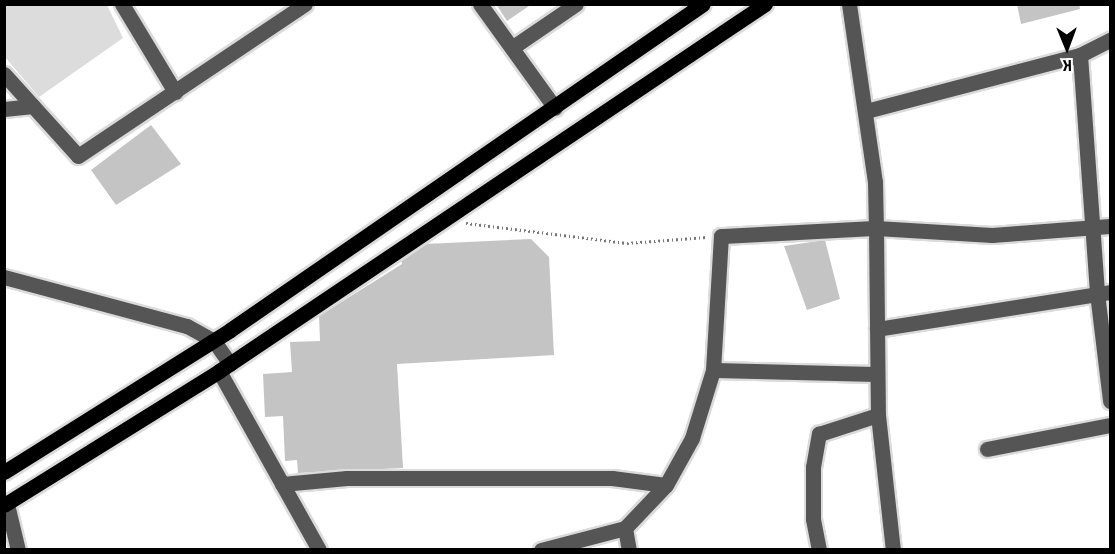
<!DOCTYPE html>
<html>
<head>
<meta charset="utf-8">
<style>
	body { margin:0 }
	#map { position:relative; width:1115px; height:554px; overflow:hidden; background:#fff; font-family:"Titillium Web",sans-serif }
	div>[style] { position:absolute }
	.green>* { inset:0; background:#dcdcdc }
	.building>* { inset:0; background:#c4c4c4 }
	.path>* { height:3px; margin-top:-1.5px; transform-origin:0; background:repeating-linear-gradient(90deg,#777 0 1.5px,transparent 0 4.5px) }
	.roads { filter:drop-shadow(2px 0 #dbdbdb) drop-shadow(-2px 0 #dbdbdb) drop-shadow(0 2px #dbdbdb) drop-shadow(0 -2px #dbdbdb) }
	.minor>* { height:15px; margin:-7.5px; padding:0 7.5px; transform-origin:7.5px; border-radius:7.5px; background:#555 }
	.major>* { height:15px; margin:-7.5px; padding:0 7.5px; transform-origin:7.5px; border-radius:7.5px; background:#000 }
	span { translate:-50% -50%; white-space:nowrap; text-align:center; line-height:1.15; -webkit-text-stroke:4.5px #fff; paint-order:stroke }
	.frame { position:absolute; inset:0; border:6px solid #000; pointer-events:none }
	.north { position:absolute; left:1037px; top:18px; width:60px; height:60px; -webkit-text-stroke:4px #fff; paint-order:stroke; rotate:179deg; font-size:16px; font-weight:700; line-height:24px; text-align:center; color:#000 }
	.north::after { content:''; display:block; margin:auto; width:21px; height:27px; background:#000; clip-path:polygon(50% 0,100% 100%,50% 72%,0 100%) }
</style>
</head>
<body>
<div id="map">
	<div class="green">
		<div style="clip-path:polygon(4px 5px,107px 5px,123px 38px,39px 97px,5px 57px)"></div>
	</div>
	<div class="building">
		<div style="clip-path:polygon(496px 4px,532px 4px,507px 21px)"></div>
		<div style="clip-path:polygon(1017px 4px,1079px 4px,1080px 9px,1021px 24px)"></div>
		<div style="clip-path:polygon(151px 125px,181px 164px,116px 205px,91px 170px)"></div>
		<div style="clip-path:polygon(531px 239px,549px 257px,554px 355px,397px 364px,403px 468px,298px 473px,297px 460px,285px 461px,283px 416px,265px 417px,263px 374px,292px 372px,290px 342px,320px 341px,319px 316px,402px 264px,401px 260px,425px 244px)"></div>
		<div style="clip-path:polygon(825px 240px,840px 299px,807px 310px,784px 246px)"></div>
	</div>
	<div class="path">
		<div style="left:466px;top:223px;width:162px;rotate:7.1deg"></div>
		<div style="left:627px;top:243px;width:80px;rotate:-4.3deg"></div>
	</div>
	<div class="roads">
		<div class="minor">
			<div style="left:122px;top:4px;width:103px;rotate:58.9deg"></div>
			<div style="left:480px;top:4px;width:128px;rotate:54.2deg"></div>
			<div style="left:849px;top:4px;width:180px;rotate:81.7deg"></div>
			<div style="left:875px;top:182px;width:46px;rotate:88.8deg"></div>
			<div style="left:876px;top:228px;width:116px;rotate:3.5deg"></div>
			<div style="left:992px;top:235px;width:118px;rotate:-4.4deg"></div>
			<div style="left:513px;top:47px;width:76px;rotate:-34.3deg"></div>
			<div style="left:1080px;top:55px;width:239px;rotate:85.9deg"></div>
			<div style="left:1097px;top:293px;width:109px;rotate:83.1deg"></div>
			<div style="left:4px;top:74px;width:110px;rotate:47.9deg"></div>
			<div style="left:78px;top:156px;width:273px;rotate:-33.8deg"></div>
			<div style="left:4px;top:109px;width:29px;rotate:-6deg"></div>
			<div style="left:866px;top:111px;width:221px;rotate:-14.7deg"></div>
			<div style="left:1080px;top:55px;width:34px;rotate:-27deg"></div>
			<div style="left:4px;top:277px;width:189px;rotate:15deg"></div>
			<div style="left:187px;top:326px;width:31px;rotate:29deg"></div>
			<div style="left:214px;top:341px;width:28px;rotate:55deg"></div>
			<div style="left:877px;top:329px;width:236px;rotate:-9deg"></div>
			<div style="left:713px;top:370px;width:164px;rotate:1.4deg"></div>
			<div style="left:219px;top:371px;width:205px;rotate:60.8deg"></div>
			<div style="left:987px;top:449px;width:125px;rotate:-11deg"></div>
			<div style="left:282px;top:484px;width:65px;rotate:-5.3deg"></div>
			<div style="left:347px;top:478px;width:265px"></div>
			<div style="left:612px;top:478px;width:54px;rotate:7.4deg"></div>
			<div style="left:7px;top:504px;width:47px;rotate:76.6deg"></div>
			<div style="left:625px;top:528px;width:22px;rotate:80deg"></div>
			<div style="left:541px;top:550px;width:87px;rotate:-14.7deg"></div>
			<div style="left:625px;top:528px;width:59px;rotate:-46.4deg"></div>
			<div style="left:666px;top:485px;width:54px;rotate:-61deg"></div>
			<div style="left:692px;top:438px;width:71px;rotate:-72.8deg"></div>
			<div style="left:713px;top:370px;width:134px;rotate:-86.6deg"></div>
			<div style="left:721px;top:236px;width:155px;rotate:-3deg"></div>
			<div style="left:876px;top:228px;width:187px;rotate:89.4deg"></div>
			<div style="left:878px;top:415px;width:136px;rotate:83.7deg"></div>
			<div style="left:819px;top:550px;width:32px;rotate:-101deg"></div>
			<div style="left:813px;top:519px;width:52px;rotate:-90deg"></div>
			<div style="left:813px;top:467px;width:34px;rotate:-80deg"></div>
			<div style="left:819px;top:434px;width:62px;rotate:-17.9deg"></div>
		</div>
		<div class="major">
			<div style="left:4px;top:472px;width:267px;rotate:-32.1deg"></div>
			<div style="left:230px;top:330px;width:574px;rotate:-34.58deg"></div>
			<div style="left:4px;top:505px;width:253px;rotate:-31.9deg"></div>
			<div style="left:219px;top:371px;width:658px;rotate:-33.91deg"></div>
		</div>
	</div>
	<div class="frame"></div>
	<div class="north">K</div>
</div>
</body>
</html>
